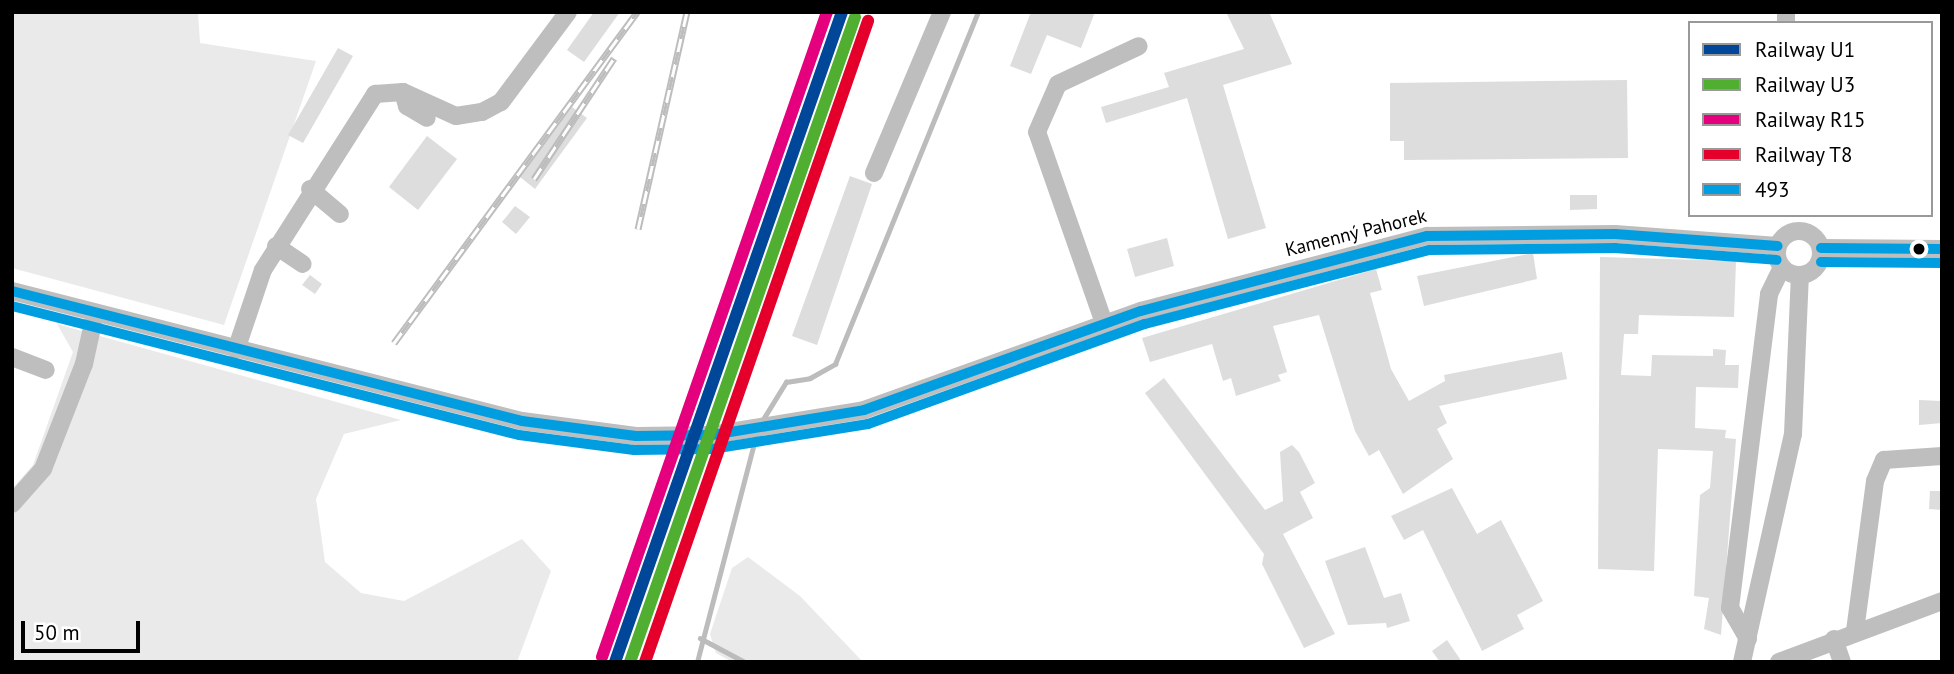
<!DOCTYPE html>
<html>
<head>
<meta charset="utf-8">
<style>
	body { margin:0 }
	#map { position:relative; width:1954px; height:674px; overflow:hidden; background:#fff; font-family:"PT Sans",sans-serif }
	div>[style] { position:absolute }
	.green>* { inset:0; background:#eaeaea }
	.stream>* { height:4.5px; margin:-2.25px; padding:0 2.25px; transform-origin:2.25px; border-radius:2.25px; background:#bcbcbc }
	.building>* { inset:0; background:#ddd }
	.minor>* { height:18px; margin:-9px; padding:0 9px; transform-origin:9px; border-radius:9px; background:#bebebe }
	.minor>.ring { margin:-9px; padding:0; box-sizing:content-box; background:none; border:18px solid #bebebe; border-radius:50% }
	.rail>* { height:7px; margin-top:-3.5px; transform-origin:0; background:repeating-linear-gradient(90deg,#fff 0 13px,#bdbdbd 0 26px); box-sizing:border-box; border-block:2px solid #bdbdbd }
	.bus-1>* { height:10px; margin:-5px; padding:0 5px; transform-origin:5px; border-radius:5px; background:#009ee0 }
	.bus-2>* { height:10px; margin:-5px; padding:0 5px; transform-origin:5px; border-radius:5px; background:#009ee0 }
	.rail-1>* { height:12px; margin:-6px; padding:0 6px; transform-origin:6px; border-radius:6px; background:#00479a }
	.rail-2>* { height:12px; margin:-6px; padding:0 6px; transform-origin:6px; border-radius:6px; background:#50af30 }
	.rail-3>* { height:12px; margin:-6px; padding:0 6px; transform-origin:6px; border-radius:6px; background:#e5007d }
	.rail-4>* { height:12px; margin:-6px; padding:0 6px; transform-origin:6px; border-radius:6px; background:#e4002b }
	.dots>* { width:19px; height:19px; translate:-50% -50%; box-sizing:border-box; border:4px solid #fff; border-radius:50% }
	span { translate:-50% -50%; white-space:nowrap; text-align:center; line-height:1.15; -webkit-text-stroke:5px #fff; paint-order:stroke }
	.street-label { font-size:19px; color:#000 }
	.frame { position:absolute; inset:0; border:14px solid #000; pointer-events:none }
	.legend { position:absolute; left:1688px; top:21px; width:245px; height:196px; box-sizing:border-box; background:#fff; border:2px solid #999; margin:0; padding:9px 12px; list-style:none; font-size:21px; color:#000 }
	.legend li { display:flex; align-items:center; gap:14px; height:35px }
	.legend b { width:35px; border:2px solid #999 }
	.scale { position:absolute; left:21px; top:621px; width:119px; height:32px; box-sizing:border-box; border:4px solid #000; border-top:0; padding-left:9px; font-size:21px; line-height:24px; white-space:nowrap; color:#000; -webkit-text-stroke:5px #fff; paint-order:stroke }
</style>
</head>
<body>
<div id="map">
	<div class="green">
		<div style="clip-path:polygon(12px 12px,198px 12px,200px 43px,316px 61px,224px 325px,12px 268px)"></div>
		<div style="clip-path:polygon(57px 324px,401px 420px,344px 434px,316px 499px,325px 562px,361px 593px,404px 601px,522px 539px,551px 571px,517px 662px,12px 662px,12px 489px,33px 465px,73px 352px)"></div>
		<div style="clip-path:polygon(748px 557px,800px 596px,863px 662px,732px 662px,716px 653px,710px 634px,732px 568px)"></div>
	</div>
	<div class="stream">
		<div style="left:762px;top:421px;width:46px;rotate:-58.4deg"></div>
		<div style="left:786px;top:382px;width:24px;rotate:-9deg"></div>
		<div style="left:810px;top:378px;width:29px;rotate:-29deg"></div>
		<div style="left:835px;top:364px;width:380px;rotate:-67.9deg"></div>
		<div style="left:700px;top:638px;width:51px;rotate:28.1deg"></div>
		<div style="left:697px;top:662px;width:238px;rotate:-75.4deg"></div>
	</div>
	<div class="building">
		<div style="clip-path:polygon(594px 12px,620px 12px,584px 62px,567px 50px)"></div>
		<div style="clip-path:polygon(1031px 12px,1095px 12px,1081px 48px,1047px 35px,1031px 74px,1010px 66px)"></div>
		<div style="clip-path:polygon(1226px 12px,1269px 12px,1292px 64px,1223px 85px,1266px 228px,1228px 239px,1187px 98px,1106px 123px,1101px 107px,1169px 87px,1164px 73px,1244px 49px)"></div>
		<div style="clip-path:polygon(338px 48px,353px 56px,303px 143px,288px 135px)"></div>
		<div style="clip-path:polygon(1627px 80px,1628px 158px,1404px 160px,1404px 141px,1390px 141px,1390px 83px)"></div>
		<div style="clip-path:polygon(572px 107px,587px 118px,535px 189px,520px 177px)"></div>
		<div style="clip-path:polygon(427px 136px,457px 159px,418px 210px,389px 187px)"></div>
		<div style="clip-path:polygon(850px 176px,872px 184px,817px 345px,792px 336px)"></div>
		<div style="clip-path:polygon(1570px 195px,1597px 195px,1597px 209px,1570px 210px)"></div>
		<div style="clip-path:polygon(515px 206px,530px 217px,516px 234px,502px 222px)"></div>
		<div style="clip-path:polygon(1167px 238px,1174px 266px,1135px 277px,1127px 249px)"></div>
		<div style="clip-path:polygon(1533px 253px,1537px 279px,1424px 306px,1417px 276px)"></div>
		<div style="clip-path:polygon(1600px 257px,1736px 261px,1734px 317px,1639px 315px,1638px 334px,1624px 334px,1621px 375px,1651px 376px,1652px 355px,1713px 356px,1713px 349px,1726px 350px,1725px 365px,1739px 365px,1738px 388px,1696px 387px,1695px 428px,1726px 430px,1725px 438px,1736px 439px,1721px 635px,1704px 629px,1709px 598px,1694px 596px,1700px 495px,1710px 488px,1713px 451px,1658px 449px,1654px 571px,1598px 569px)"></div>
		<div style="clip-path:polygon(1376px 269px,1382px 290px,1370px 293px,1391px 369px,1409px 401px,1445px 381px,1444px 375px,1562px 352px,1567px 379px,1439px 406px,1447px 423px,1437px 429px,1453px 459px,1403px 494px,1379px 450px,1369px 456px,1355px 431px,1319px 315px,1273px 326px,1287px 372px,1278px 375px,1281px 381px,1236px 396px,1231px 378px,1223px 381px,1212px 344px,1150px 362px,1142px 338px)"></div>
		<div style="clip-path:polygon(310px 275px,322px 284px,315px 294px,302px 285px)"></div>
		<div style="clip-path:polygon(1164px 378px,1265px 510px,1283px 501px,1280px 452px,1292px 445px,1299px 452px,1315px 483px,1300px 492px,1313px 518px,1283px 534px,1335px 634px,1304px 648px,1262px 564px,1264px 554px,1145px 393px)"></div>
		<div style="clip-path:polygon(1919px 400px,1942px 401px,1942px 423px,1919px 425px)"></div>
		<div style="clip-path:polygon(1452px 488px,1477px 534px,1501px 520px,1543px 601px,1517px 615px,1524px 629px,1482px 651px,1423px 530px,1404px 540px,1391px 516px)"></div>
		<div style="clip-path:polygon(1930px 491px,1942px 491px,1942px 510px,1929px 509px)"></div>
		<div style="clip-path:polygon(1365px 547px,1384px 598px,1401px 593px,1410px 621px,1387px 628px,1386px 623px,1348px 625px,1325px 561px)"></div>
		<div style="clip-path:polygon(1447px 640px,1462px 662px,1440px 662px,1432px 651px)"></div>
	</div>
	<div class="minor">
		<div style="left:1786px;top:12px;width:11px;rotate:90deg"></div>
		<div style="left:403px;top:92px;width:15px;rotate:74deg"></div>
		<div style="left:407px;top:106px;width:23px;rotate:31deg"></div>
		<div style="left:874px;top:173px;width:175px;rotate:-67.1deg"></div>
		<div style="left:310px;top:189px;width:39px;rotate:40deg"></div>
		<div class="ring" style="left:1777px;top:231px;width:26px;height:26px"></div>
		<div style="left:276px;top:246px;width:32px;rotate:34deg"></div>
		<div style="left:1821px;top:248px;width:121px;rotate:0.5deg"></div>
		<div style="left:12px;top:291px;width:526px;rotate:14.3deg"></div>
		<div style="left:522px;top:421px;width:115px;rotate:7.5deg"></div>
		<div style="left:636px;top:436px;width:76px;rotate:-0.8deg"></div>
		<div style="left:712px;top:435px;width:154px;rotate:-9.3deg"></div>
		<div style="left:864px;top:410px;width:294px;rotate:-19.7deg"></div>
		<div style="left:1141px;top:311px;width:296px;rotate:-14.7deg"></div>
		<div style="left:1427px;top:236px;width:188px;rotate:-0.6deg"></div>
		<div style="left:1615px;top:234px;width:163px;rotate:4.2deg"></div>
		<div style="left:1104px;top:323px;width:202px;rotate:-109.3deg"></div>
		<div style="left:1037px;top:132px;width:52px;rotate:-66.4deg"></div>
		<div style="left:1058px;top:84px;width:89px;rotate:-25.1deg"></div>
		<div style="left:236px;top:350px;width:84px;rotate:-71.4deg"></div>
		<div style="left:263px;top:270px;width:209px;rotate:-57.5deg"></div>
		<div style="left:375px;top:94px;width:28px;rotate:-4deg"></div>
		<div style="left:403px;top:92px;width:58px;rotate:24.4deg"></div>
		<div style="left:456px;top:116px;width:26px;rotate:-9deg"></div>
		<div style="left:482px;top:112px;width:21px;rotate:-28deg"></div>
		<div style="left:501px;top:102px;width:112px;rotate:-53.3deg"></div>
		<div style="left:12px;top:357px;width:36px;rotate:21deg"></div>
		<div style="left:12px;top:504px;width:47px;rotate:-48.5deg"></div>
		<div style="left:43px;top:469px;width:113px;rotate:-68.7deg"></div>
		<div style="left:84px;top:364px;width:51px;rotate:-77.6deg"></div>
		<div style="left:1855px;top:631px;width:151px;rotate:-82.4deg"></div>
		<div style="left:1875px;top:481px;width:23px;rotate:-67deg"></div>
		<div style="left:1884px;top:460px;width:58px;rotate:-3.9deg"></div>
		<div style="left:1748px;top:639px;width:36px;rotate:-120deg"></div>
		<div style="left:1730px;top:608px;width:316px;rotate:-82.9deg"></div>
		<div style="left:1769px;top:294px;width:30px;rotate:-64deg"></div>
		<div style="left:1834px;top:639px;width:24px;rotate:71deg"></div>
		<div style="left:1742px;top:662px;width:234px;rotate:-77.4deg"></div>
		<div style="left:1793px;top:434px;width:159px;rotate:-87.5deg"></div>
		<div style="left:1779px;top:662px;width:174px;rotate:-20.5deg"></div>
	</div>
	<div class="rail">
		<div style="left:534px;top:179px;width:145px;rotate:-56.5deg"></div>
		<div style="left:638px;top:229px;width:222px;rotate:-77.3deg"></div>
		<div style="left:394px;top:343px;width:411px;rotate:-53.7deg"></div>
	</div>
	<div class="bus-1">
		<div style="left:1821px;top:248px;width:121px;rotate:0.5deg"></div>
		<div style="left:12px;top:291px;width:526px;rotate:14.3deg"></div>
		<div style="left:522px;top:421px;width:115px;rotate:7.5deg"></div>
		<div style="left:636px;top:436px;width:76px;rotate:-0.8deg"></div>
		<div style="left:712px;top:435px;width:154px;rotate:-9.3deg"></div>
		<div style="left:864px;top:410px;width:294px;rotate:-19.7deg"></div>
		<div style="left:1141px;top:311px;width:296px;rotate:-14.7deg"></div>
		<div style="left:1427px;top:236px;width:188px;rotate:-0.6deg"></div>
		<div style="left:1615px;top:234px;width:163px;rotate:4.2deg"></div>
	</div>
	<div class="bus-2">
		<div style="left:1821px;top:262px;width:121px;rotate:0.5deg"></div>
		<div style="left:12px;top:306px;width:523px;rotate:14.28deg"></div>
		<div style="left:519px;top:435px;width:116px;rotate:7.4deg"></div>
		<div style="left:634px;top:450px;width:78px;rotate:-0.7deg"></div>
		<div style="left:712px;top:449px;width:158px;rotate:-9.1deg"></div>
		<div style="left:868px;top:424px;width:294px;rotate:-19.9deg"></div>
		<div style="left:1145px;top:324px;width:293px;rotate:-14.6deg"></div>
		<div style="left:1429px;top:250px;width:186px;rotate:-0.6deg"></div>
		<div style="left:1615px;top:248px;width:162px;rotate:4.2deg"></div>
	</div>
	<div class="rail-1">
		<div style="left:615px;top:662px;width:688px;rotate:-70.75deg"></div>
	</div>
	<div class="rail-2">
		<div style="left:630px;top:662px;width:683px;rotate:-70.77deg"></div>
	</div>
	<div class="rail-3">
		<div style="left:602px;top:657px;width:683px;rotate:-70.77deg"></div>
	</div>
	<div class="rail-4">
		<div style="left:645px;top:662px;width:679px;rotate:-70.82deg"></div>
	</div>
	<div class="dots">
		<div style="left:1919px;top:249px;background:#000"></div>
	</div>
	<div class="street-label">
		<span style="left:1356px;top:233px;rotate:-14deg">Kamenný Pahorek</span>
	</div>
	<div class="frame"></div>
	<ul class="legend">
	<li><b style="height:9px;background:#00479a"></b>Railway U1</li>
	<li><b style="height:9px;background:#50af30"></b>Railway U3</li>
	<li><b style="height:9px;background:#e5007d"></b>Railway R15</li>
	<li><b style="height:9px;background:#e4002b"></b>Railway T8</li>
	<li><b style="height:9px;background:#009ee0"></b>493</li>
	</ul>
	<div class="scale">50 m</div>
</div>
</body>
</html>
